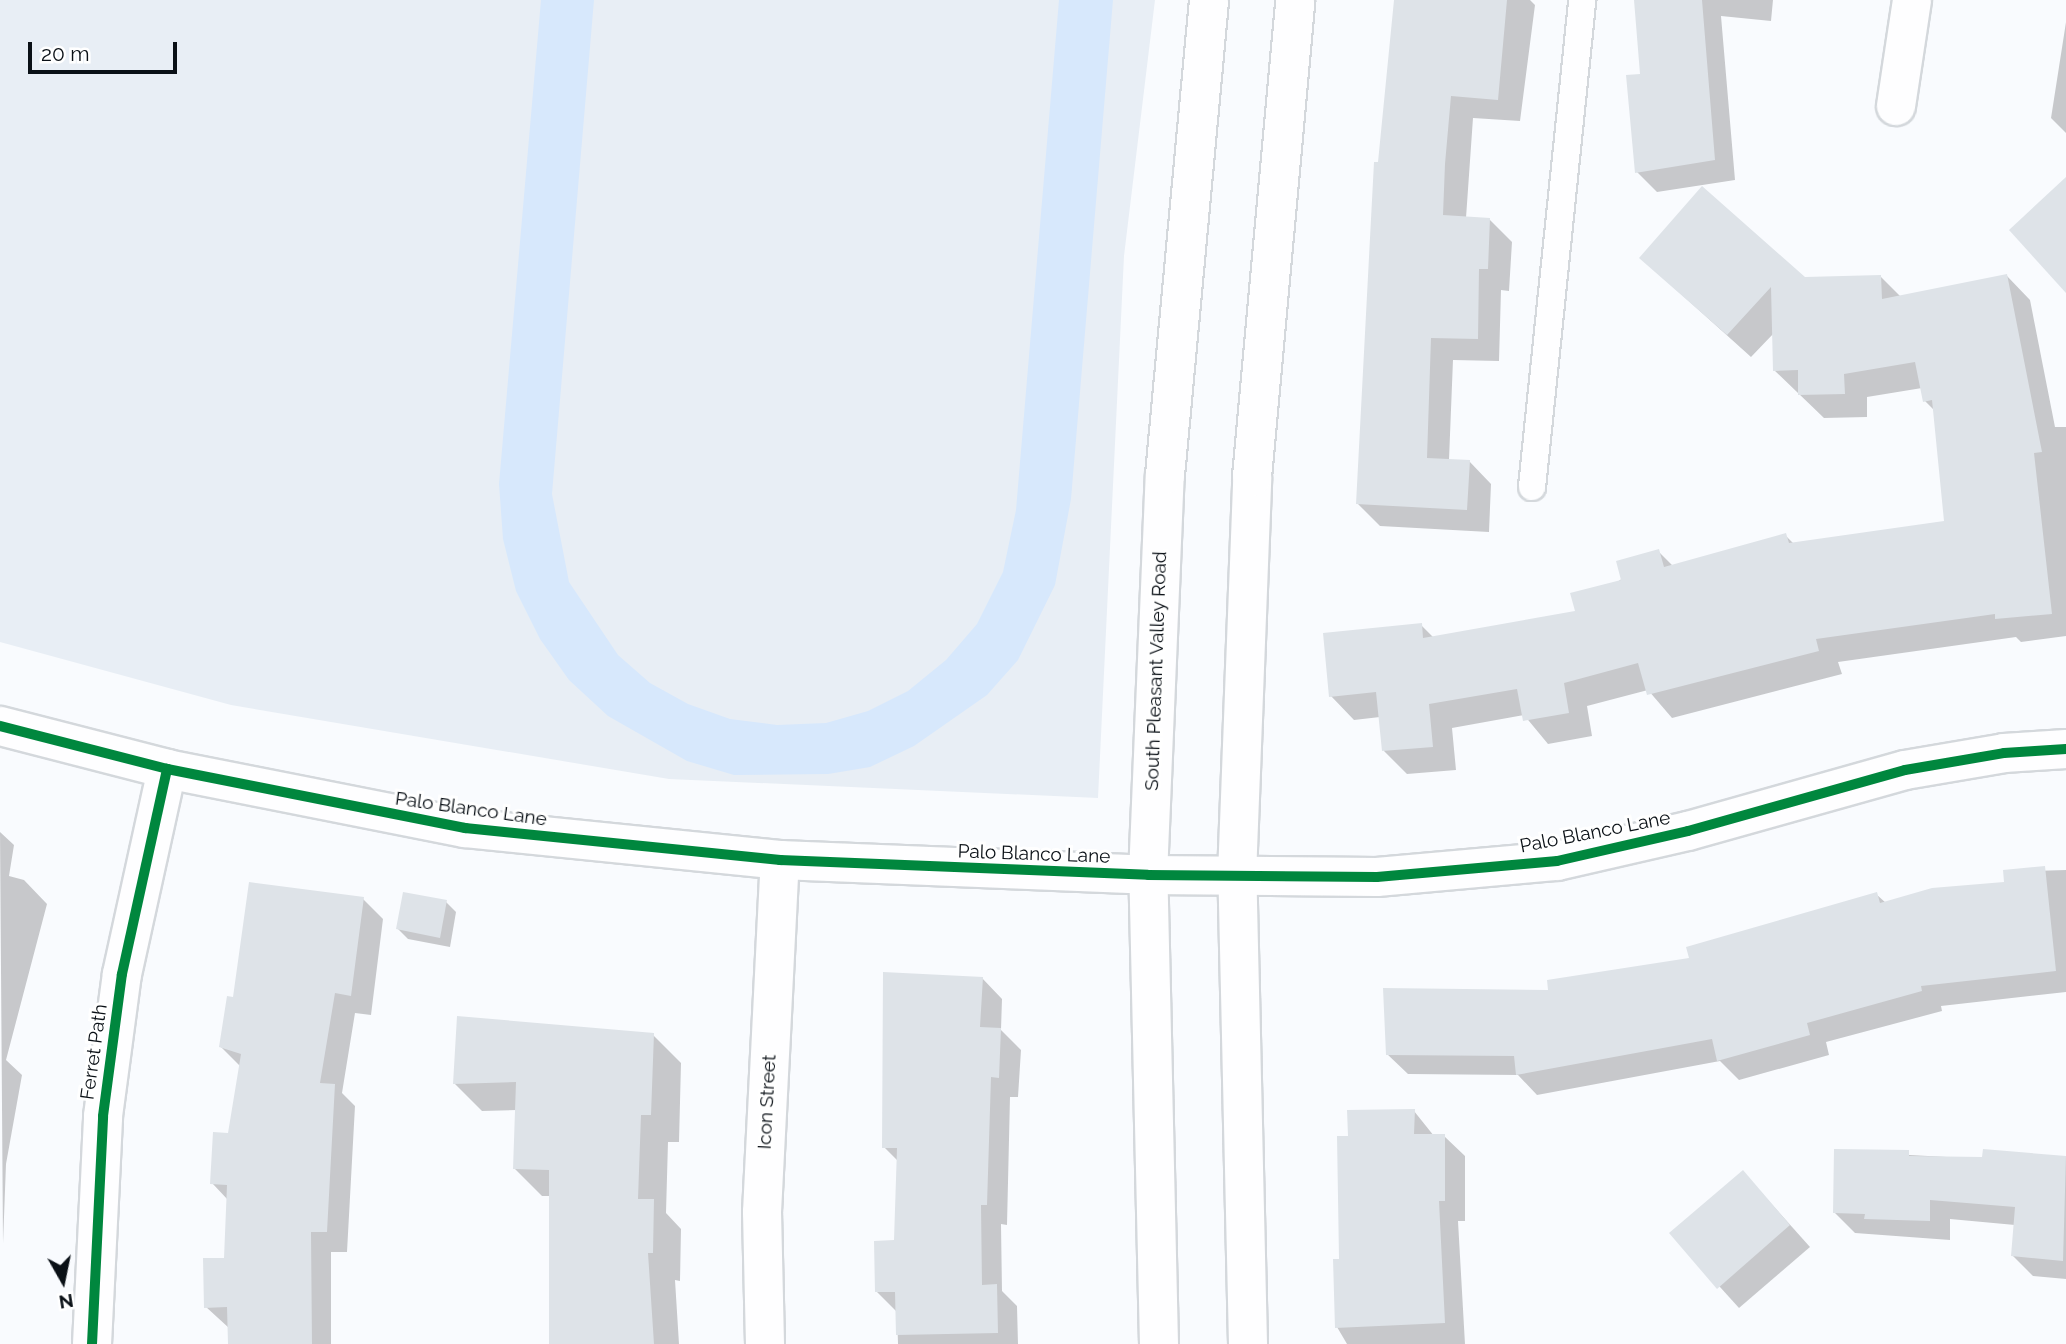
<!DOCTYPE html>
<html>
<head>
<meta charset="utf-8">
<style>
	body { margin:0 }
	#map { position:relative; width:2066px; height:1344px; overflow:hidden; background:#f9fbfe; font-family:Raleway,sans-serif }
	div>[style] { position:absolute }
	.built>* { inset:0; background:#e8eef5 }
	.green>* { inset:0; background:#d7e8fc }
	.shadow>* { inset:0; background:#0003 }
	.building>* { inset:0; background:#dee3e8 }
	.roads { filter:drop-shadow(2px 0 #d4d8dc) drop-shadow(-2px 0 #d4d8dc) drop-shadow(0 2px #d4d8dc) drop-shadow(0 -2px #d4d8dc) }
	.lane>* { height:26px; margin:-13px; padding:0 13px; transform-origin:13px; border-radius:13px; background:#fefeff }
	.street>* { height:38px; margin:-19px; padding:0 19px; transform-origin:19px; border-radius:19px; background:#fefeff }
	.secondary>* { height:38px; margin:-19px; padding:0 19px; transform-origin:19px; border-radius:19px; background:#fefeff }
	.cycleway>* { height:10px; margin:-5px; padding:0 5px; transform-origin:5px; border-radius:5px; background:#00873e }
	span { translate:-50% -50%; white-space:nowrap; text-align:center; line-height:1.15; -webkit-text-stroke:6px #fff; paint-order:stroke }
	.street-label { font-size:19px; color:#0a1016 }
	.north { position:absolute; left:28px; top:1246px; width:70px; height:70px; -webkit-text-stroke:5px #fff; paint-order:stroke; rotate:171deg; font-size:19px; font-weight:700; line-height:28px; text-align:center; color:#0a1016 }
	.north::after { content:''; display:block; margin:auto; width:24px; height:32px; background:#0a1016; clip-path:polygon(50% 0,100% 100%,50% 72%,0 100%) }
	.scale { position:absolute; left:28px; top:42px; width:149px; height:32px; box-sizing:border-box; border:4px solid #0a1016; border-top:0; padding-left:9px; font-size:21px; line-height:24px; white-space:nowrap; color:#0a1016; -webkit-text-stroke:5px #fff; paint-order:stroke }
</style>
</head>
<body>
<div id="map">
	<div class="built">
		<div style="clip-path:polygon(0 0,1155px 0,1124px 256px,1098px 798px,669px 779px,231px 705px,0 642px)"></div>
	</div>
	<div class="green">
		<div style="clip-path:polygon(541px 0,594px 0,552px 494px,569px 582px,618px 655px,650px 683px,688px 704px,730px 719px,777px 725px,826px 723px,868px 711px,908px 691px,946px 660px,977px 624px,1003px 572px,1016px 510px,1059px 0,1113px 0,1071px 499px,1055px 585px,1018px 660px,987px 695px,914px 746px,870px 767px,828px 774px,734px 775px,687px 761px,608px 716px,569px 680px,540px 639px,516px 591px,503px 539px,499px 484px)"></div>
	</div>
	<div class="shadow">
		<div style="clip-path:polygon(1395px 0,1530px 0,1535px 5px,1520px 121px,1473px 118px,1466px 218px,1489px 219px,1512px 242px,1509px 291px,1501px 290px,1499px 361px,1453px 360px,1449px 460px,1469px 461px,1491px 484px,1489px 532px,1380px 526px,1358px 504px)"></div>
		<div style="clip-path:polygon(1670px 0,1773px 0,1771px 21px,1721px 16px,1735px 180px,1657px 192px,1637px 172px,1642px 75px)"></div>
		<div style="clip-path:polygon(2066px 22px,2066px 133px,2051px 118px)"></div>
		<div style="clip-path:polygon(1641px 258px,1805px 279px,1881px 277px,1901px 297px,2007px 276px,2030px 300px,2055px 427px,2066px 427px,2066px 636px,2021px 642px,2016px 637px,1838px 662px,1842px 674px,1672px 718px,1648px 690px,1587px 706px,1592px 736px,1548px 744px,1524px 715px,1452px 728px,1456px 770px,1407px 774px,1384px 751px,1380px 717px,1354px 720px,1331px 696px,1421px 625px,1434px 638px,1577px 613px,1658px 551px,1673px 566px,1785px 535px,1794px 544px,1946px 522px,1935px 411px,1925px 401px,1922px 388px,1867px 397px,1867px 417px,1824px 418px,1774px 370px,1774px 333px,1751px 357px)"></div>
		<div style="clip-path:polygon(0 832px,14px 845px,9px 876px,24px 880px,47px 904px,6px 1060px,22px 1075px,6px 1164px,3px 1244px)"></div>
		<div style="clip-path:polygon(2066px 870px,2066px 992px,1941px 1006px,1942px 1011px,1826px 1042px,1829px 1055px,1739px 1080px,1720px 1061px,1537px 1095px,1518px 1075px,1408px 1074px,1387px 1054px,1550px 992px,1691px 960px,1876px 894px,1886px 903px,2006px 883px,2004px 872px)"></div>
		<div style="clip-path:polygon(363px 899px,383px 919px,371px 1015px,355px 1013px,342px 1093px,355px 1106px,347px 1252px,331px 1252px,331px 1344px,229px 1344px,229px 1328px,206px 1307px,225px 1259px,228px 1200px,212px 1183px,229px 1134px,241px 1067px,220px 1046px,235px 999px)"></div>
		<div style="clip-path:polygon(446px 902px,456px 912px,450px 947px,408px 939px,398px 929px)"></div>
		<div style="clip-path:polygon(982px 978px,1002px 999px,1001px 1030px,1021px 1050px,1018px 1097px,1010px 1097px,1007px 1225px,1001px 1224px,1002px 1291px,1017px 1306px,1018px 1344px,898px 1344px,897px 1312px,877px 1292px,896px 1242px,898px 1161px,884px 1147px)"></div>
		<div style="clip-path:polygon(653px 1035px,681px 1063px,679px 1142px,668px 1142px,666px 1213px,681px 1229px,680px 1281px,675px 1280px,679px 1344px,551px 1344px,551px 1196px,542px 1196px,514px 1168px,517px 1110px,482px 1111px,454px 1083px)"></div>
		<div style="clip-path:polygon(1414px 1111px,1434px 1136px,1444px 1136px,1465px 1156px,1465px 1221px,1458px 1221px,1465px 1344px,1347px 1344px,1337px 1327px,1350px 1138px)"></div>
		<div style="clip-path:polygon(1835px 1151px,1984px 1159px,1984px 1151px,2066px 1157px,2066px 1279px,2033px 1276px,2013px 1256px,2015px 1225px,1950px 1219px,1950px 1240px,1855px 1233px,1835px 1213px)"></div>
		<div style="clip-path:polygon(1743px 1172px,1810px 1247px,1739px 1308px,1672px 1234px)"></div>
	</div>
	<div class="building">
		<div style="clip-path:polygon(1394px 0,1507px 0,1498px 100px,1451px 96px,1445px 164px,1443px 215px,1490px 218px,1488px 269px,1479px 269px,1478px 339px,1431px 338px,1427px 458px,1470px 460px,1467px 510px,1356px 504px,1374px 162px,1378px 162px)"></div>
		<div style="clip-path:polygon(1634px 0,1702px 0,1715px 160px,1635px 173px,1626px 75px,1640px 74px)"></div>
		<div style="clip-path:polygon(2066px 177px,2066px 293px,2009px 230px)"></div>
		<div style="clip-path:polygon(1702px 186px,1805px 277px,1881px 275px,1882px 299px,2007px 274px,2042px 452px,2034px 453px,2052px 614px,1995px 619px,1995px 614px,1816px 639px,1819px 651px,1647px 695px,1638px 663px,1564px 683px,1569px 713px,1523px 721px,1517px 689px,1429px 704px,1433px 747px,1382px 751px,1376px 692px,1329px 697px,1323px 633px,1422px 623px,1423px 638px,1575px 611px,1570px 593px,1621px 580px,1616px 561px,1659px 549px,1664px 567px,1786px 533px,1789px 543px,1944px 521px,1932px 400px,1923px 402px,1915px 362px,1844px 374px,1845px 394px,1798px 395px,1798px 370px,1773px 371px,1771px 287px,1727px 335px,1639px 258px)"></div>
		<div style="clip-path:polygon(2045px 866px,2056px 971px,1921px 986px,1922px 991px,1807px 1023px,1810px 1035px,1717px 1061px,1712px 1039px,1516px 1075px,1514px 1056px,1386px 1055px,1383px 988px,1548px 990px,1547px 980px,1689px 958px,1686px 947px,1877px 892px,1880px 903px,1932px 888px,2004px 882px,2003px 870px)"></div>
		<div style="clip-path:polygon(249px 882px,364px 897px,351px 996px,335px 993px,320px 1083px,335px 1084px,327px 1232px,311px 1232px,312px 1344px,228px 1344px,227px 1307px,204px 1308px,203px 1258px,224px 1258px,227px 1185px,210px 1184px,213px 1132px,228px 1133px,241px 1054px,219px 1047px,227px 996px,233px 997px)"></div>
		<div style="clip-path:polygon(403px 892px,447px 900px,440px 938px,396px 929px)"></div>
		<div style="clip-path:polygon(883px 972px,983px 977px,980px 1027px,1001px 1028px,999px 1078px,991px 1077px,987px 1205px,981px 1205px,982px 1285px,997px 1284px,998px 1333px,896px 1335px,895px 1292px,875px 1292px,874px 1241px,894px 1240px,897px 1148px,882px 1148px)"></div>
		<div style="clip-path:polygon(457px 1016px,654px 1033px,651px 1115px,641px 1115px,638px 1199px,654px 1199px,653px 1253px,648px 1253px,654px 1344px,549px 1344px,549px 1170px,513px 1169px,516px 1082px,453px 1084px)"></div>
		<div style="clip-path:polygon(1415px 1109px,1414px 1134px,1445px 1134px,1445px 1201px,1439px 1201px,1445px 1323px,1335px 1328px,1333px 1259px,1339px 1259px,1337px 1136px,1348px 1136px,1347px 1110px)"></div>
		<div style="clip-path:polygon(1834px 1149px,1909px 1150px,1909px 1156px,1982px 1157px,1983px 1149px,2066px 1156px,2063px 1261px,2011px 1256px,2015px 1207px,1930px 1200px,1930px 1221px,1864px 1219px,1865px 1214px,1833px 1213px)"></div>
		<div style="clip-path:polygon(1743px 1170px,1790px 1225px,1717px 1289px,1669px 1233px)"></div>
	</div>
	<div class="roads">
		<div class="lane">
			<div style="left:1532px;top:487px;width:490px;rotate:-84.1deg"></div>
		</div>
		<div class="street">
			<div style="left:1896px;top:106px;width:107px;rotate:-81.4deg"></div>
			<div style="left:92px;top:1344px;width:228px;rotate:-87.2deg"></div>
			<div style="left:103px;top:1116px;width:143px;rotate:-82.4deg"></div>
			<div style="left:122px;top:974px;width:210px;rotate:-77.6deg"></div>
			<div style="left:765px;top:1344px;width:132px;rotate:-91.3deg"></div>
			<div style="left:762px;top:1212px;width:352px;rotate:-87.1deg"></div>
		</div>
		<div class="secondary">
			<div style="left:0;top:726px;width:172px;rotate:14.4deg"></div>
			<div style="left:167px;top:769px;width:304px;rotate:11.2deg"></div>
			<div style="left:465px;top:828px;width:317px;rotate:5.8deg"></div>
			<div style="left:780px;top:860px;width:368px;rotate:2.3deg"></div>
			<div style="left:1148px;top:875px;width:229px;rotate:0.5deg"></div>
			<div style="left:1377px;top:877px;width:181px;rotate:-5.1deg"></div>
			<div style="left:1557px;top:861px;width:134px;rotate:-12.9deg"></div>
			<div style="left:1688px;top:831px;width:225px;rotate:-15.7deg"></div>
			<div style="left:1905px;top:770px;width:100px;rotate:-9.7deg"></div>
			<div style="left:2004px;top:753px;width:62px;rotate:-3.7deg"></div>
			<div style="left:1159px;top:1344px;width:469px;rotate:-91.3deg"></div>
			<div style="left:1148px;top:875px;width:400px;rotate:-87.6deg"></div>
			<div style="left:1165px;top:475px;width:477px;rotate:-84.7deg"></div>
			<div style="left:1248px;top:1344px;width:468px;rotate:-91.3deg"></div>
			<div style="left:1237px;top:876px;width:399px;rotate:-87.8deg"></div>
			<div style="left:1252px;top:477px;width:479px;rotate:-84.8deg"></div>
		</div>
	</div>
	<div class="cycleway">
		<div style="left:0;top:726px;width:172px;rotate:14.4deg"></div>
		<div style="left:167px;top:769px;width:304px;rotate:11.2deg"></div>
		<div style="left:465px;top:828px;width:317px;rotate:5.8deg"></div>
		<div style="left:780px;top:860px;width:368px;rotate:2.3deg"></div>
		<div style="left:1148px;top:875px;width:229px;rotate:0.5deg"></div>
		<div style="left:1377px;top:877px;width:181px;rotate:-5.1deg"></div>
		<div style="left:1557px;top:861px;width:134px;rotate:-12.9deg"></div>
		<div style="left:1688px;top:831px;width:225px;rotate:-15.7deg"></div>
		<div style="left:1905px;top:770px;width:100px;rotate:-9.7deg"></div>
		<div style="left:2004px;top:753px;width:62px;rotate:-3.7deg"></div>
		<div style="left:92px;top:1344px;width:228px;rotate:-87.2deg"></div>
		<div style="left:103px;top:1116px;width:143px;rotate:-82.4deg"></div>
		<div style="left:122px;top:974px;width:210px;rotate:-77.6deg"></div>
	</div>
	<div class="street-label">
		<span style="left:1156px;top:671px;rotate:-88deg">South Pleasant Valley Road</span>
		<span style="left:471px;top:809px;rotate:8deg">Palo Blanco Lane</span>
		<span style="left:1595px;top:832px;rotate:-11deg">Palo Blanco Lane</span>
		<span style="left:1034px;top:854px;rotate:2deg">Palo Blanco Lane</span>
		<span style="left:94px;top:1052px;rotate:-82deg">Ferret Path</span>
		<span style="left:767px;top:1102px;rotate:-87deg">Icon Street</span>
	</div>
	<div class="north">N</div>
	<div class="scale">20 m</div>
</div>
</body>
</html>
